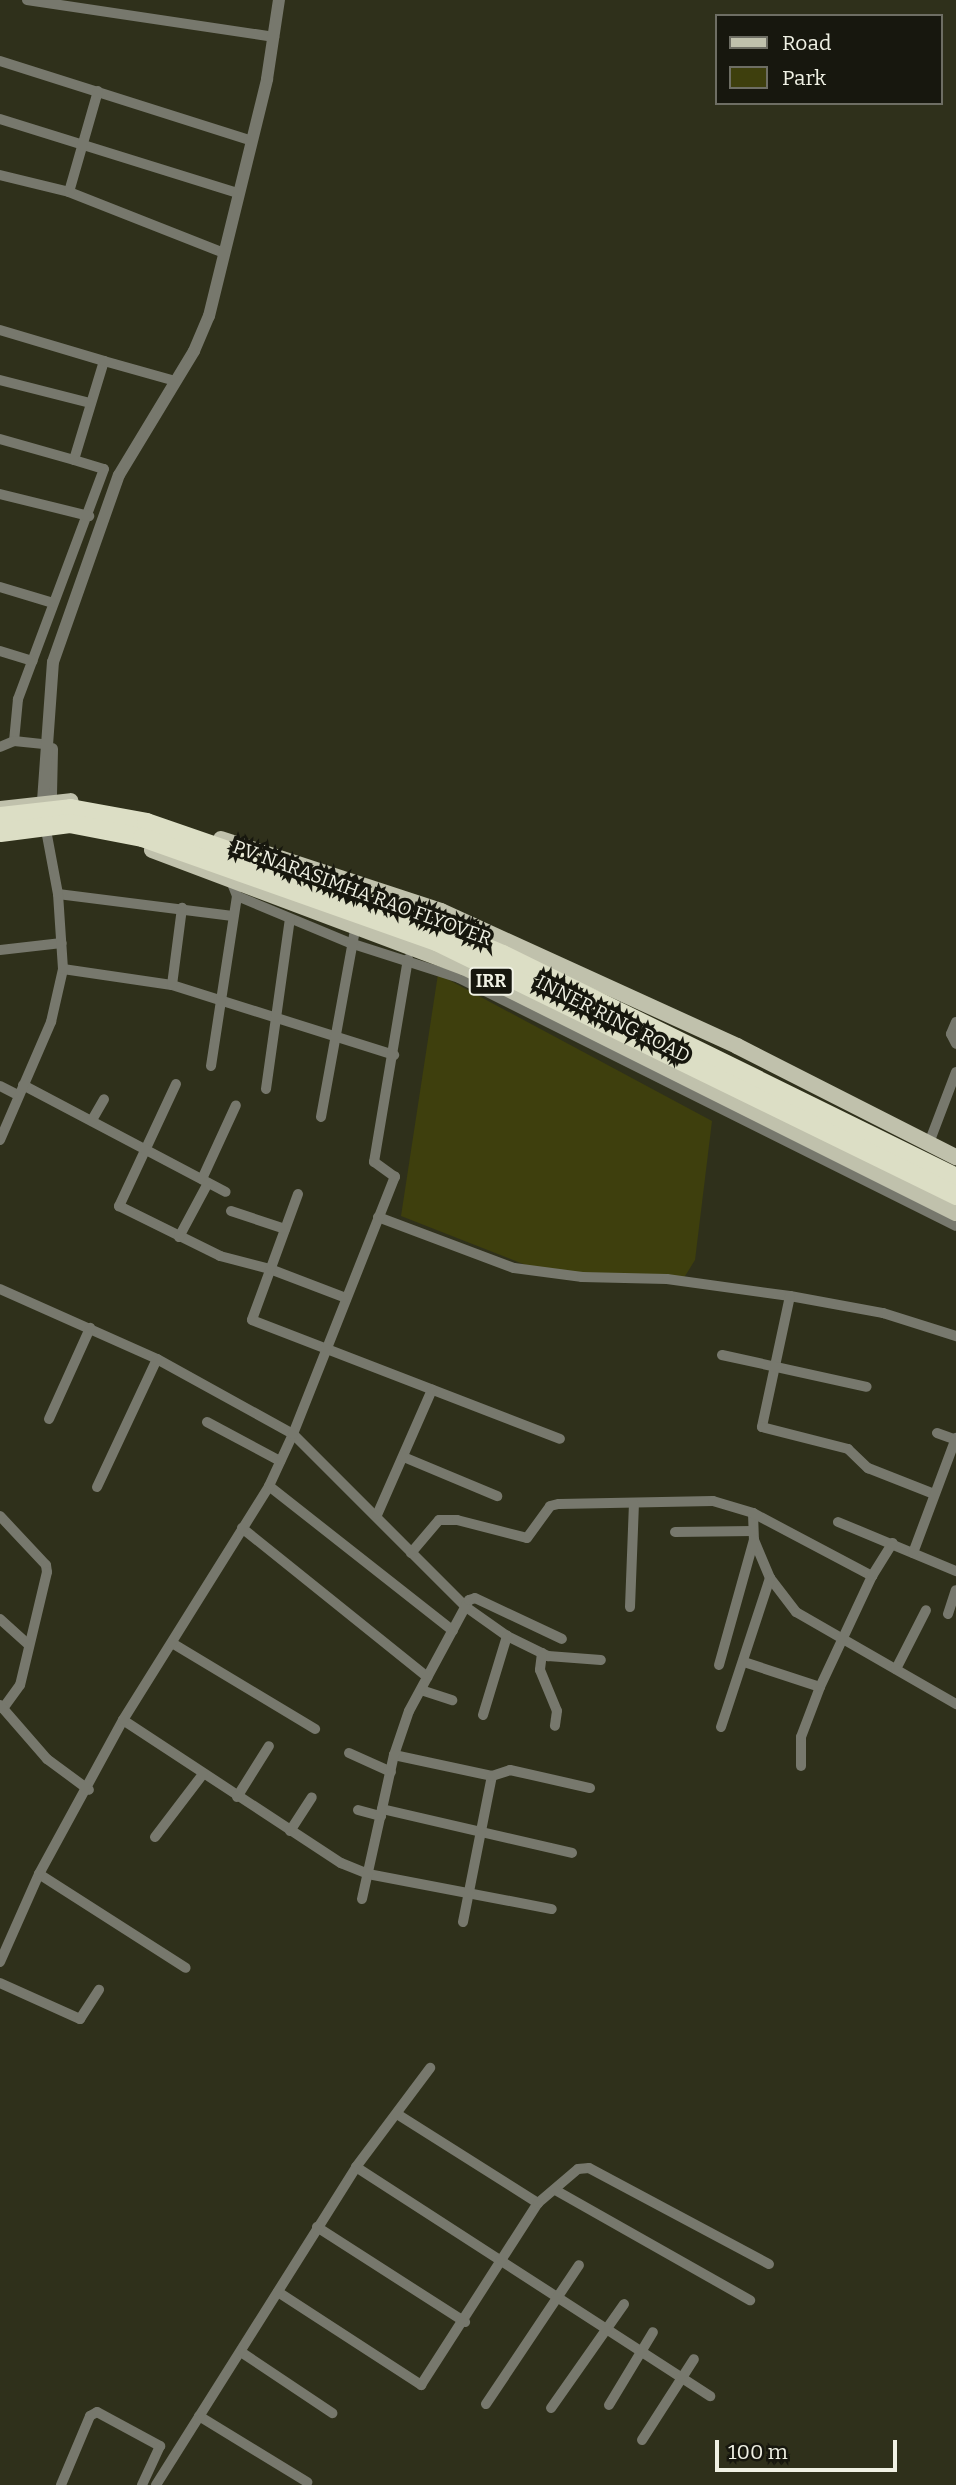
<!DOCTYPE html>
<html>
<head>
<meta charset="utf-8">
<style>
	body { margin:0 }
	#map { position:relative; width:956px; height:2485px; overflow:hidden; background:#2f301b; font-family:Bitter,serif }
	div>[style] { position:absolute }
	.green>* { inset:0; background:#3e3f0d }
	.minor>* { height:10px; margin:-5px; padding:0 5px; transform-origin:5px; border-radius:5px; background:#77786d }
	.tertiary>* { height:12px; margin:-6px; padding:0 6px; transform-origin:6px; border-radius:6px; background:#77786d }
	.primary>* { height:16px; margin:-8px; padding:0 8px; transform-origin:8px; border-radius:8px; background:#c0c1ac }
	.motorway>* { height:19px; margin:-9.5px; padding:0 9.5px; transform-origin:9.5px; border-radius:9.5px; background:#dcdec5 }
	span { translate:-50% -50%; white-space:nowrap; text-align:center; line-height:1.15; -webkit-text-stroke:7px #17170e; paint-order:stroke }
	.shield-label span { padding:2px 5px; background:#17170e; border:2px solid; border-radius:5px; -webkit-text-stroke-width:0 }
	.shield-label { font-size:18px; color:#f0f1e4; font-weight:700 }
	.street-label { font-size:19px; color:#f0f1e4 }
	.legend { position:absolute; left:715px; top:14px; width:228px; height:91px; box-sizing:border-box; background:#17170e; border:2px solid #6e6e64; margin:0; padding:9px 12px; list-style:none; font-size:21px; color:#f0f1e4 }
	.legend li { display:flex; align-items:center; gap:14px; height:35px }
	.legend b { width:35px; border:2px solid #6e6e64 }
	.scale { position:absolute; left:715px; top:2440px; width:182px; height:32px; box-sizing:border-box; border:4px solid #f0f1e4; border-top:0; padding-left:9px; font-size:21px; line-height:24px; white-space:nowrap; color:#f0f1e4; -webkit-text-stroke:5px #17170e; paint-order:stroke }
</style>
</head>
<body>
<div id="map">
	<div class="green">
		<div style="clip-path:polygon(438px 974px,712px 1121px,695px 1260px,682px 1281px,541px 1271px,401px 1216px)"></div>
	</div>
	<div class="minor">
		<div style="left:27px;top:0;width:250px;rotate:8.5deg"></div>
		<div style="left:0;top:61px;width:264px;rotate:17.6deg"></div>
		<div style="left:0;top:119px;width:248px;rotate:17.3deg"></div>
		<div style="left:0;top:175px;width:71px;rotate:13.8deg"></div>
		<div style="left:69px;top:192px;width:167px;rotate:21.5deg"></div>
		<div style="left:69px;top:192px;width:105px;rotate:-74deg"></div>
		<div style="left:0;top:330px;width:109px;rotate:16.6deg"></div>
		<div style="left:104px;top:361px;width:103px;rotate:106.9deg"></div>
		<div style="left:74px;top:460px;width:31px;rotate:17deg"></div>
		<div style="left:104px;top:469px;width:246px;rotate:110.5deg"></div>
		<div style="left:18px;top:699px;width:42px;rotate:95.4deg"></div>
		<div style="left:104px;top:361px;width:74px;rotate:15.7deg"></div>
		<div style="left:0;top:380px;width:93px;rotate:14.3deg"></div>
		<div style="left:0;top:439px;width:77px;rotate:15.8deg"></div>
		<div style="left:0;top:494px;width:92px;rotate:13.9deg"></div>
		<div style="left:0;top:587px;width:55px;rotate:16.8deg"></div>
		<div style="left:0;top:651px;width:34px;rotate:17deg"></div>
		<div style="left:0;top:747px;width:15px;rotate:-23deg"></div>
		<div style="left:14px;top:741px;width:30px;rotate:6deg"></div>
		<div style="left:231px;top:881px;width:16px;rotate:68deg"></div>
		<div style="left:237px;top:896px;width:122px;rotate:22.6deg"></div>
		<div style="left:350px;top:943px;width:114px;rotate:17.8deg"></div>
		<div style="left:459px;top:978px;width:555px;rotate:26.52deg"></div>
		<div style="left:58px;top:894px;width:176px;rotate:7.2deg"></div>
		<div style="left:0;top:950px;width:62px;rotate:-6.4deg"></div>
		<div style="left:63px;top:969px;width:110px;rotate:8.4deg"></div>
		<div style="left:172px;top:985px;width:233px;rotate:17.5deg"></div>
		<div style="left:172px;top:985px;width:78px;rotate:-82.6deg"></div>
		<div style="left:956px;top:1022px;width:13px;rotate:113deg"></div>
		<div style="left:951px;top:1034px;width:11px;rotate:63deg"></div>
		<div style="left:211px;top:1066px;width:172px;rotate:-81.3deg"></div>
		<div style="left:176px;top:1084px;width:135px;rotate:115deg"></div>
		<div style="left:119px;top:1206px;width:113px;rotate:26.3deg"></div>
		<div style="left:220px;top:1256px;width:52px;rotate:14.6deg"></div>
		<div style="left:270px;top:1269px;width:81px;rotate:20.9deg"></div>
		<div style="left:23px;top:1085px;width:229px;rotate:27.8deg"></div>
		<div style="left:0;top:1086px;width:20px;rotate:27deg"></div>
		<div style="left:266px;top:1089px;width:172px;rotate:-82deg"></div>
		<div style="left:321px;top:1117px;width:196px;rotate:-79.7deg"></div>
		<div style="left:92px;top:1120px;width:24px;rotate:-60deg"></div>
		<div style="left:0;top:1140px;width:129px;rotate:-66.6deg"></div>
		<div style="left:51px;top:1022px;width:54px;rotate:-77.2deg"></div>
		<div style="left:63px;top:969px;width:75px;rotate:-93.8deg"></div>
		<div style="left:58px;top:894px;width:65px;rotate:-100.6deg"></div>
		<div style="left:929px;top:1143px;width:76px;rotate:-69.2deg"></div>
		<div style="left:202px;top:1179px;width:81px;rotate:-65.3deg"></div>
		<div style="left:298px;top:1194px;width:134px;rotate:110.1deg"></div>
		<div style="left:252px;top:1320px;width:330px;rotate:21.1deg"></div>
		<div style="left:231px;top:1211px;width:57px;rotate:18.4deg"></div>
		<div style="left:378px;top:1217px;width:145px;rotate:20.6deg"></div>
		<div style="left:514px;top:1268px;width:69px;rotate:7.5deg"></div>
		<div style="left:582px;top:1277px;width:85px;rotate:1.3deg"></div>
		<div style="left:667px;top:1279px;width:124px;rotate:7.9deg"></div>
		<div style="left:790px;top:1296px;width:95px;rotate:10.4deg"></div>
		<div style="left:883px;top:1313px;width:77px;rotate:17.5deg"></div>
		<div style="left:179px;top:1237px;width:61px;rotate:-61.8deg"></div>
		<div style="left:0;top:1289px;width:172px;rotate:24deg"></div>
		<div style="left:157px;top:1359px;width:155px;rotate:28.9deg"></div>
		<div style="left:293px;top:1434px;width:245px;rotate:45deg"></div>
		<div style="left:466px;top:1607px;width:50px;rotate:35.3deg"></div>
		<div style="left:507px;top:1636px;width:46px;rotate:26deg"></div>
		<div style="left:548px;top:1656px;width:53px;rotate:4.3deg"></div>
		<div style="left:790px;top:1296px;width:134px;rotate:102.1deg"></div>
		<div style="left:762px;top:1427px;width:89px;rotate:14.3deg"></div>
		<div style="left:848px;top:1449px;width:28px;rotate:44deg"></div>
		<div style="left:868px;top:1468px;width:71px;rotate:21.5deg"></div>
		<div style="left:722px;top:1355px;width:148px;rotate:12.4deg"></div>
		<div style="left:49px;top:1419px;width:100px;rotate:-65.7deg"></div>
		<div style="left:207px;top:1422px;width:83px;rotate:28.1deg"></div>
		<div style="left:937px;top:1433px;width:20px;rotate:20deg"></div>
		<div style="left:406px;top:1458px;width:99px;rotate:22.7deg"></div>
		<div style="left:269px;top:1486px;width:234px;rotate:38.2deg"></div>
		<div style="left:97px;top:1487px;width:141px;rotate:-64.9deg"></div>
		<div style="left:753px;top:1513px;width:27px;rotate:88deg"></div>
		<div style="left:754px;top:1540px;width:41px;rotate:67.2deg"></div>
		<div style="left:770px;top:1578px;width:43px;rotate:52.6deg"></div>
		<div style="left:796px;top:1612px;width:185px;rotate:29.9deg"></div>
		<div style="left:377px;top:1515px;width:137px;rotate:-66.3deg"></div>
		<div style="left:0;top:1516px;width:67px;rotate:46.8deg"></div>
		<div style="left:46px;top:1565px;width:7px;rotate:82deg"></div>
		<div style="left:47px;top:1572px;width:116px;rotate:103.4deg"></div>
		<div style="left:20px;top:1685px;width:29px;rotate:126deg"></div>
		<div style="left:838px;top:1522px;width:128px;rotate:22.6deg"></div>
		<div style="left:242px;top:1528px;width:238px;rotate:38.8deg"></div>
		<div style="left:675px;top:1532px;width:78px;rotate:-0.7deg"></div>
		<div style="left:411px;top:1553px;width:43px;rotate:-49.7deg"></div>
		<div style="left:439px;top:1520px;width:18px"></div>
		<div style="left:457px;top:1520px;width:72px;rotate:14.4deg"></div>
		<div style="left:527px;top:1538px;width:39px;rotate:-54deg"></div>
		<div style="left:550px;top:1506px;width:9px;rotate:-13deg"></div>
		<div style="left:559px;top:1504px;width:154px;rotate:-1.1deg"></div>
		<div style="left:713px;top:1501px;width:42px;rotate:16.7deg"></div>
		<div style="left:753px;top:1513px;width:135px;rotate:27.9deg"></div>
		<div style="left:913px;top:1553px;width:123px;rotate:-69.5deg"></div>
		<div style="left:630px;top:1607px;width:103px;rotate:-87.8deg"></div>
		<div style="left:948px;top:1614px;width:25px;rotate:-72deg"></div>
		<div style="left:0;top:1619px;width:39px;rotate:42deg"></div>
		<div style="left:172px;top:1643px;width:167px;rotate:31deg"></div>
		<div style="left:542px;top:1653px;width:17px;rotate:97deg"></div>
		<div style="left:540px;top:1670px;width:44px;rotate:67.5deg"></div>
		<div style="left:557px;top:1711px;width:15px;rotate:98deg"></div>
		<div style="left:744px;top:1662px;width:80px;rotate:18.2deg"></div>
		<div style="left:719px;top:1665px;width:130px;rotate:-74.4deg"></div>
		<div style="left:896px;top:1669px;width:66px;rotate:-63deg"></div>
		<div style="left:421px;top:1690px;width:33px;rotate:18deg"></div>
		<div style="left:0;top:1705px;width:72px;rotate:49deg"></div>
		<div style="left:47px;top:1759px;width:52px;rotate:36.4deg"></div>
		<div style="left:483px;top:1715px;width:83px;rotate:-73.1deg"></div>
		<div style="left:123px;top:1720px;width:261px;rotate:33.3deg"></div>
		<div style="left:341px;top:1863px;width:29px;rotate:22deg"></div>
		<div style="left:368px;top:1874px;width:187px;rotate:10.8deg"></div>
		<div style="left:721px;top:1727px;width:157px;rotate:-71.8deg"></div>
		<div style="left:349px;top:1753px;width:46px;rotate:24.3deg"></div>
		<div style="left:394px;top:1755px;width:100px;rotate:12.1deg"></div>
		<div style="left:801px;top:1766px;width:29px;rotate:-90deg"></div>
		<div style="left:801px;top:1737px;width:53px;rotate:-69.2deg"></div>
		<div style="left:820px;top:1687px;width:123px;rotate:-64.9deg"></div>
		<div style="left:872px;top:1576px;width:39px;rotate:-58deg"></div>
		<div style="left:237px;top:1797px;width:60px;rotate:-57.9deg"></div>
		<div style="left:382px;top:1809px;width:195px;rotate:13deg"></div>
		<div style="left:358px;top:1810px;width:24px;rotate:15deg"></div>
		<div style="left:290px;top:1831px;width:40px;rotate:-57.1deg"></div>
		<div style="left:155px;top:1837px;width:79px;rotate:-52.7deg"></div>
		<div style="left:39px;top:1874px;width:174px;rotate:32.6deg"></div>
		<div style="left:362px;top:1899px;width:148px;rotate:-77.5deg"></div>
		<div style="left:394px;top:1755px;width:46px;rotate:-71.2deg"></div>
		<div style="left:409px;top:1711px;width:126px;rotate:-61.6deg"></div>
		<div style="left:469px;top:1600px;width:6px;rotate:-18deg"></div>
		<div style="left:475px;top:1598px;width:96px;rotate:25.2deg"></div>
		<div style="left:463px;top:1922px;width:149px;rotate:-78.8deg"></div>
		<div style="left:492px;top:1776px;width:19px;rotate:-18deg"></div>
		<div style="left:510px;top:1770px;width:82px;rotate:12.7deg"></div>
		<div style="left:0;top:1962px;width:96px;rotate:-66.1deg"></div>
		<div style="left:39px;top:1874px;width:175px;rotate:-61.4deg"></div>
		<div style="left:123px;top:1720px;width:276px;rotate:-58deg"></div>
		<div style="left:269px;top:1486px;width:57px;rotate:-65.2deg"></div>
		<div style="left:293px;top:1434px;width:277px;rotate:-68.4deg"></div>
		<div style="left:395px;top:1177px;width:26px;rotate:-144deg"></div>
		<div style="left:374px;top:1162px;width:206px;rotate:-80.5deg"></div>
		<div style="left:0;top:1983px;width:88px;rotate:24.2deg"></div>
		<div style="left:80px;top:2019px;width:35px;rotate:-57deg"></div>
		<div style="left:397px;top:2114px;width:167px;rotate:32.3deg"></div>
		<div style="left:356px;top:2167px;width:422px;rotate:32.9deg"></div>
		<div style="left:557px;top:2191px;width:222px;rotate:29.5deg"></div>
		<div style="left:317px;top:2227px;width:176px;rotate:32.7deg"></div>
		<div style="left:278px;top:2292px;width:171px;rotate:33deg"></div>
		<div style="left:421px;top:2385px;width:216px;rotate:-57.3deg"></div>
		<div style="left:538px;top:2203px;width:52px;rotate:-40.4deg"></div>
		<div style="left:578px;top:2169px;width:11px;rotate:-5deg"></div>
		<div style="left:589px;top:2168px;width:204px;rotate:28.1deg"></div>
		<div style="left:241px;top:2352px;width:110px;rotate:33.8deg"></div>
		<div style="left:486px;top:2404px;width:167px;rotate:-56.2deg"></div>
		<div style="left:609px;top:2405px;width:85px;rotate:-58.9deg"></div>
		<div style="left:551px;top:2408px;width:127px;rotate:-54.9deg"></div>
		<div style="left:199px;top:2416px;width:127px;rotate:31.4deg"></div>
		<div style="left:642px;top:2440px;width:96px;rotate:-57.3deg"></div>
		<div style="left:61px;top:2485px;width:75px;rotate:-67.2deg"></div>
		<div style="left:90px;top:2416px;width:8px;rotate:-30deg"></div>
		<div style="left:97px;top:2412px;width:72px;rotate:28.4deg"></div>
		<div style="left:160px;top:2446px;width:43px;rotate:114.8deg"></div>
		<div style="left:156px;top:2485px;width:376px;rotate:-57.8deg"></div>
		<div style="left:356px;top:2167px;width:124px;rotate:-53.2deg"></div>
	</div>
	<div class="tertiary">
		<div style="left:51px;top:794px;width:45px;rotate:-88.7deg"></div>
		<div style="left:43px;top:801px;width:139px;rotate:-85.9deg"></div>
		<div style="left:53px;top:662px;width:198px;rotate:-70.6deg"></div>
		<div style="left:119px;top:475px;width:145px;rotate:-58.8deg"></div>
		<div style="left:194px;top:351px;width:38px;rotate:-67deg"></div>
		<div style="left:209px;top:316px;width:244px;rotate:-76.2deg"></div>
		<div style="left:267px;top:79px;width:80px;rotate:-81.4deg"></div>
	</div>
	<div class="primary">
		<div style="left:0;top:809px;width:71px;rotate:-6.4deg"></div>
		<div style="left:221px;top:839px;width:231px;rotate:18.1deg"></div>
		<div style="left:441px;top:911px;width:325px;rotate:24.5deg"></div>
		<div style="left:737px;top:1046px;width:246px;rotate:26.9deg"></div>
		<div style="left:152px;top:850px;width:333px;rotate:20.6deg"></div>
		<div style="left:464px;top:967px;width:550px;rotate:26.57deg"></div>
	</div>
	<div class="motorway">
		<div style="left:0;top:816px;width:70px;rotate:-6.5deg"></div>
		<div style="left:70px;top:808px;width:77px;rotate:10.4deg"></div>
		<div style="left:146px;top:822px;width:254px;rotate:19.1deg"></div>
		<div style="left:386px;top:905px;width:126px;rotate:22.9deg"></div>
		<div style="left:502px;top:954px;width:506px;rotate:26.16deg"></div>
		<div style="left:0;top:832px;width:70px;rotate:-7.4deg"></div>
		<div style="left:69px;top:823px;width:74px;rotate:10.9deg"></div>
		<div style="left:142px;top:837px;width:312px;rotate:19.5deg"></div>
		<div style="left:436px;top:941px;width:579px;rotate:26.03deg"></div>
	</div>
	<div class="shield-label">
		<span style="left:491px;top:981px">IRR</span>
	</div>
	<div class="street-label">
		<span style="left:362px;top:893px;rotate:20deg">P.V. NARASIMHA RAO FLYOVER</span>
		<span style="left:613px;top:1019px;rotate:27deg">INNER RING ROAD</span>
	</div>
	<ul class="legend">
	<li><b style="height:9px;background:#c0c1ac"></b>Road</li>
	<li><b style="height:19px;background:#3e3f0d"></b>Park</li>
	</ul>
	<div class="scale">100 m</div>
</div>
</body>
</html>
